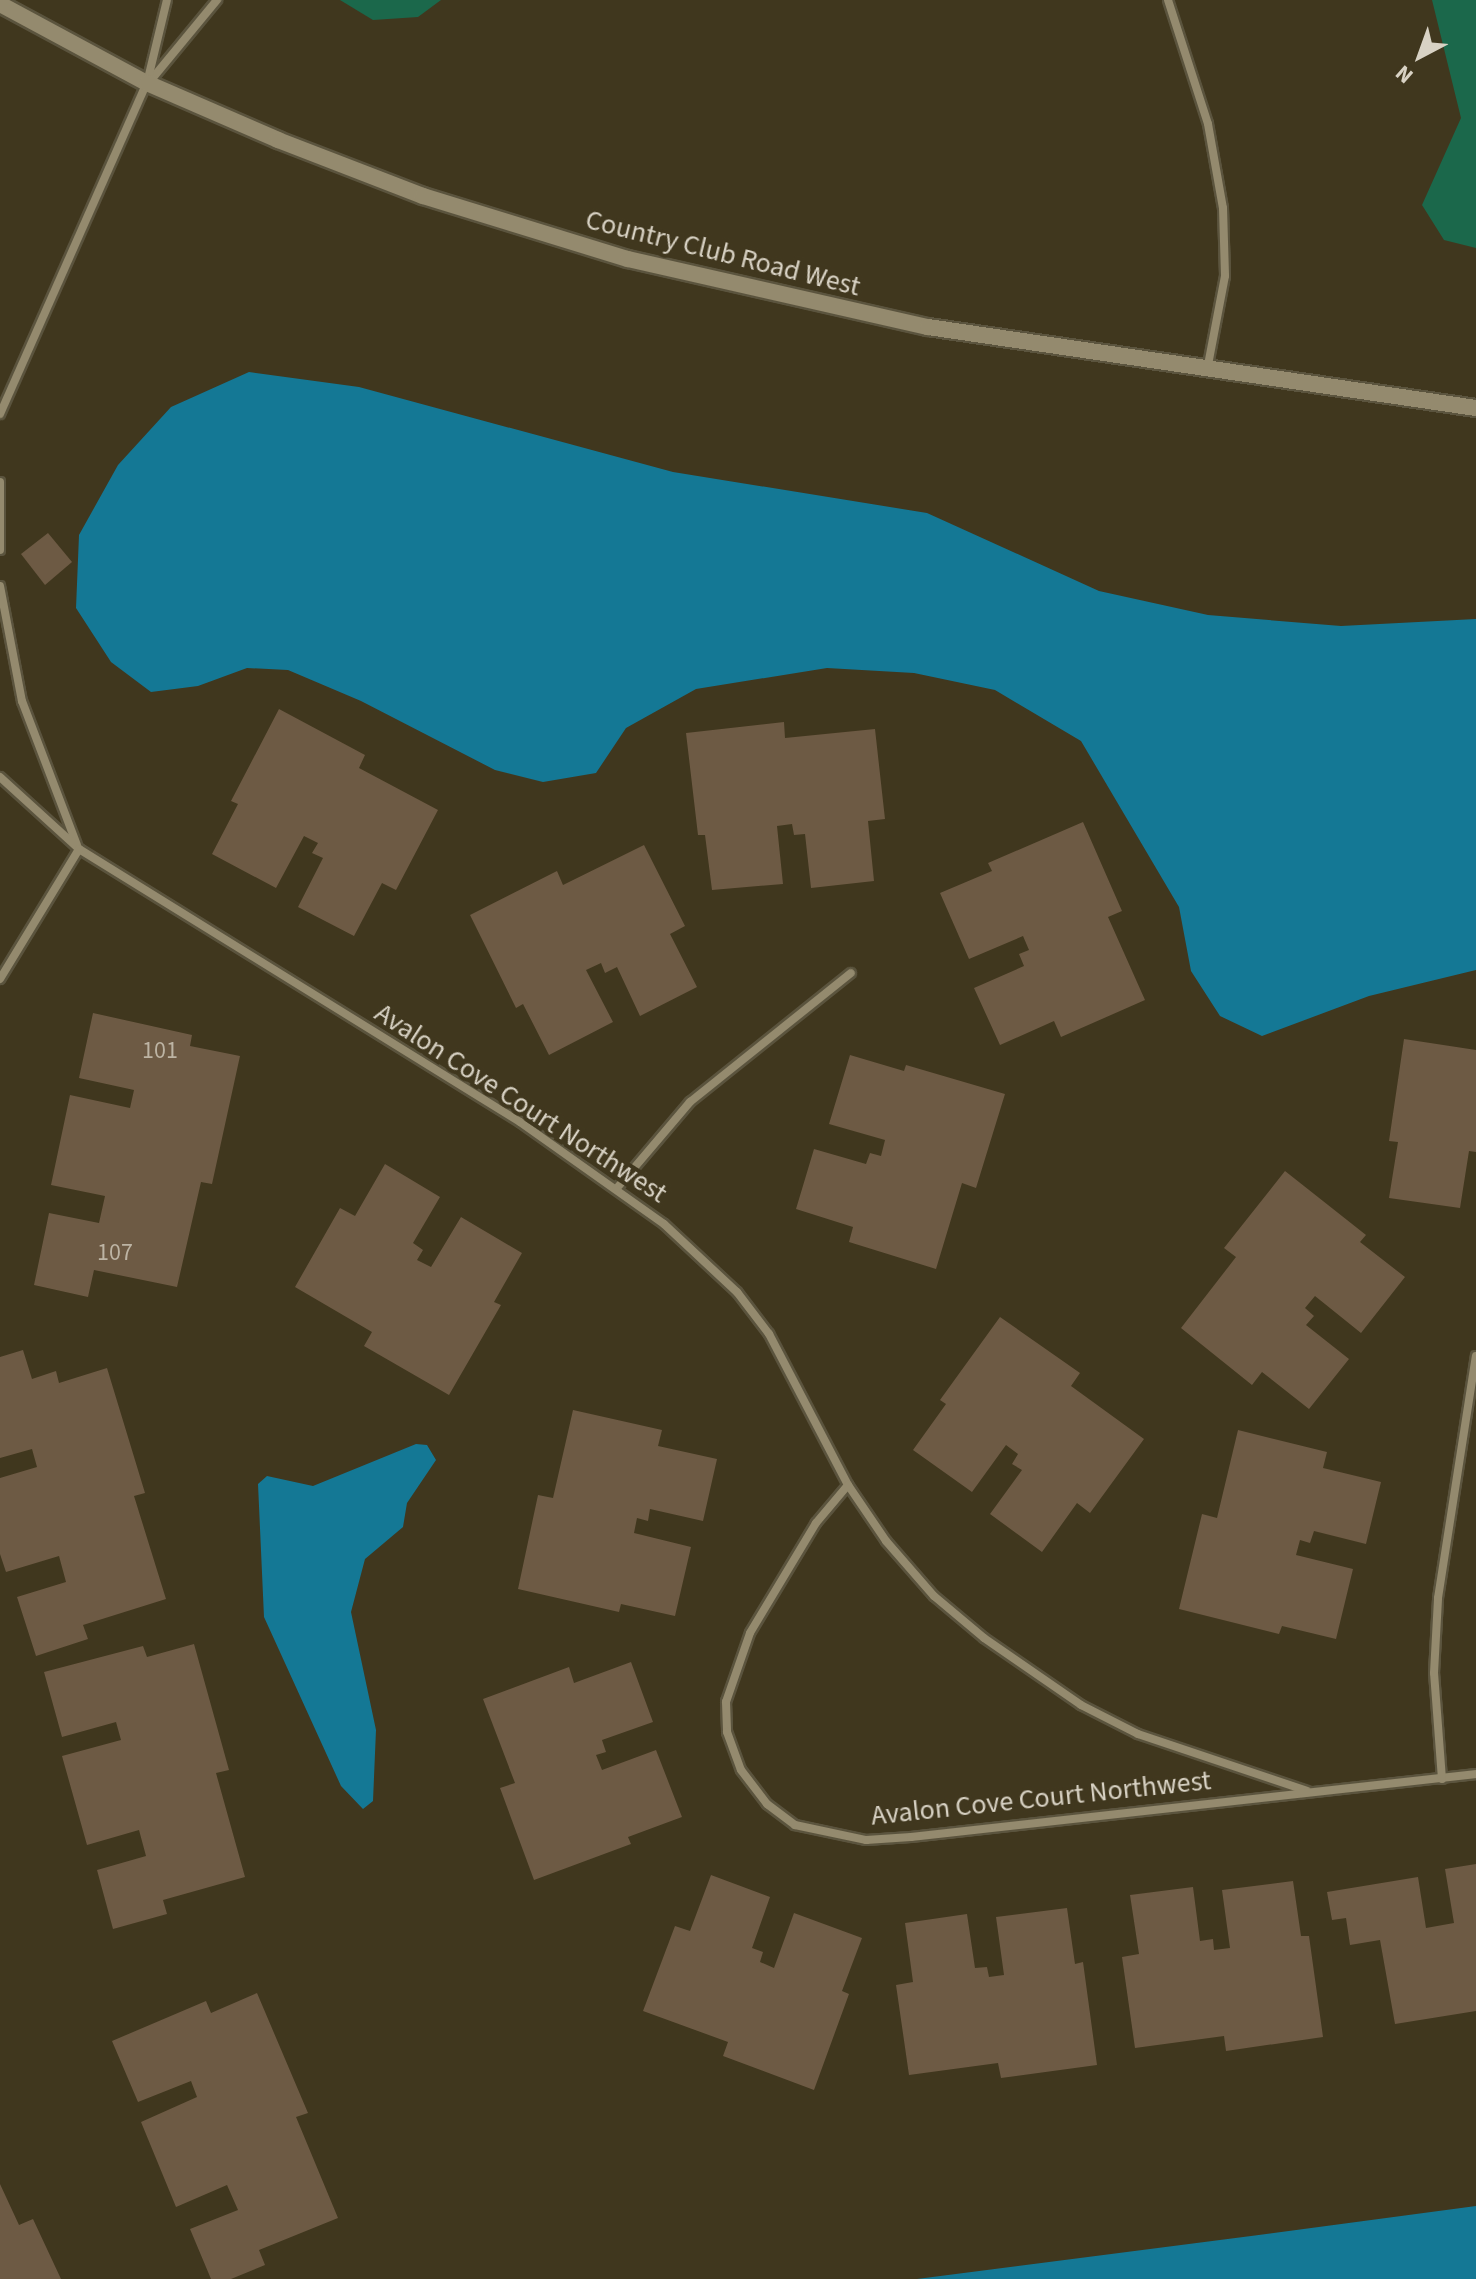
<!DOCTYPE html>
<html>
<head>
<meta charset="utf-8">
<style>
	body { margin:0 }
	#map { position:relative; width:1476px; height:2279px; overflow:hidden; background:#40371e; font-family:"Source Sans 3",sans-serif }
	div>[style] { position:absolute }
	.green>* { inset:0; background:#1b684b }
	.water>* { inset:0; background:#147895 }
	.building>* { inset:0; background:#6d5a44 }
	.roads { filter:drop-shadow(2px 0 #5b543e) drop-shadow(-2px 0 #5b543e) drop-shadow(0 2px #5b543e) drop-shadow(0 -2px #5b543e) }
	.minor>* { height:8px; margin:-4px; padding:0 4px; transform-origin:4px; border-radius:4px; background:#948a6e }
	.secondary>* { height:16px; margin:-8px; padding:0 8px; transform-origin:8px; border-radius:8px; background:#948a6e }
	span { translate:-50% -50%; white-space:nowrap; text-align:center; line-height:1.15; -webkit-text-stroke:8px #40371e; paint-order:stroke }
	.number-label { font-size:24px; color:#bdb4a4 }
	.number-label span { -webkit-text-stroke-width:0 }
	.street-label { font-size:28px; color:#d8d2c4 }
	.north { position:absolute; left:1380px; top:16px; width:80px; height:80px; -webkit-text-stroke:6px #40371e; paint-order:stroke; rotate:221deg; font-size:22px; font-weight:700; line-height:32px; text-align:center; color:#d8d2c4 }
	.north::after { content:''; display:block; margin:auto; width:28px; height:36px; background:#d8d2c4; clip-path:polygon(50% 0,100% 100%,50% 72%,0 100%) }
</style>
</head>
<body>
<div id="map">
	<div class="green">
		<div style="clip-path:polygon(340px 0,441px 0,418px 17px,373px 20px)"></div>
		<div style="clip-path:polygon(1432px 0,1476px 0,1476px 248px,1444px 240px,1422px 205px,1461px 118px)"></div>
	</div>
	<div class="water">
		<div style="clip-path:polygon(249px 372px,359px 387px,673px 472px,927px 513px,1099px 591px,1208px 615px,1341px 626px,1476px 619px,1476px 970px,1369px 996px,1262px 1036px,1220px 1016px,1191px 971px,1179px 907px,1081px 741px,995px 690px,914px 673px,827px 668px,696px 689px,626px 728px,596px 773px,543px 782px,495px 770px,361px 701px,288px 670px,247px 668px,198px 686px,151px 692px,111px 662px,76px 608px,79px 535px,118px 465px,171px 407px)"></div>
		<div style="clip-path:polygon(416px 1444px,427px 1445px,436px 1460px,407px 1503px,403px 1527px,365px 1559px,351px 1612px,376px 1730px,373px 1801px,363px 1809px,341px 1786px,264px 1617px,258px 1484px,267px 1476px,313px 1486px)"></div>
		<div style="clip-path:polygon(1476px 2206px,1476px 2279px,917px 2279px,1251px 2236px)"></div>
	</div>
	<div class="building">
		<div style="clip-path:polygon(48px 533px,72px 562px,45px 585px,21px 554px)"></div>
		<div style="clip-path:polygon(279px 709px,365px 755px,359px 768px,438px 810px,396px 890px,382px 883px,354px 936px,298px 907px,323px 858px,312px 853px,318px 843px,304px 836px,276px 888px,212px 854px,238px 804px,231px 801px)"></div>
		<div style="clip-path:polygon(784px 722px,785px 738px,875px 729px,885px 819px,868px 821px,874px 881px,811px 888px,805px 834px,794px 835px,792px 824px,777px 826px,783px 884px,712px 890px,705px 835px,698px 835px,686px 733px)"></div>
		<div style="clip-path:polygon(1083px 822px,1122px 911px,1108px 917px,1145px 1000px,1061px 1037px,1054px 1021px,1000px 1045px,974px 988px,1024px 966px,1019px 954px,1029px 950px,1023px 936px,969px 959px,940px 893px,992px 871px,988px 863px)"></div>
		<div style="clip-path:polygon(644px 845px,685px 926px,670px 934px,697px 987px,640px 1016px,617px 967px,605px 973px,601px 963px,586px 970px,613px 1022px,549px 1055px,523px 1004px,516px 1008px,470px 915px,557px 871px,563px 885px)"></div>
		<div style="clip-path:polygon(93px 1013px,192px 1035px,190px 1046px,240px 1056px,212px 1184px,201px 1182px,177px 1287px,94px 1270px,88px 1297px,34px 1285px,49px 1213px,99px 1223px,105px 1196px,51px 1185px,70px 1095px,130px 1108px,134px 1090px,79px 1078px)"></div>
		<div style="clip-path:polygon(1404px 1039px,1476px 1050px,1476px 1152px,1469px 1151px,1460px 1208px,1389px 1198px,1398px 1142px,1389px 1141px)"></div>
		<div style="clip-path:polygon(850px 1055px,904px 1071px,906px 1065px,1005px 1094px,976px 1188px,962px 1183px,936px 1269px,849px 1242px,853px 1227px,796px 1209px,814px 1149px,866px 1164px,870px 1153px,881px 1156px,885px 1140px,829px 1124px)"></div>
		<div style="clip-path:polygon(385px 1164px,440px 1197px,413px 1243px,423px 1250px,417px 1260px,431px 1267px,461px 1217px,522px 1253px,494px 1302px,501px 1305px,449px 1395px,364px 1346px,372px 1332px,295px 1287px,340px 1208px,355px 1216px)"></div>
		<div style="clip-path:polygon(1285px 1171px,1366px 1235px,1360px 1242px,1405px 1277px,1361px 1333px,1315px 1296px,1305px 1308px,1314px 1316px,1306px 1325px,1349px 1359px,1309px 1409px,1262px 1372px,1252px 1385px,1181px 1328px,1236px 1257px,1224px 1248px)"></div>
		<div style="clip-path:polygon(1000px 1317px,1080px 1373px,1071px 1386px,1144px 1439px,1090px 1513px,1077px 1503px,1042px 1552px,990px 1514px,1022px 1470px,1012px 1464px,1018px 1454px,1006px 1445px,972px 1492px,913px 1450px,946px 1404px,940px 1400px)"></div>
		<div style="clip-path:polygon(23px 1350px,32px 1379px,56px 1371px,59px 1383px,107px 1368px,145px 1493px,134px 1496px,166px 1599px,83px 1625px,88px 1639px,36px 1656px,17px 1597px,66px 1582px,59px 1556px,6px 1572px,0 1554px,0 1478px,37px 1467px,32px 1449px,0 1458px,0 1357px)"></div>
		<div style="clip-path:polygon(573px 1410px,662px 1430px,658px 1446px,717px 1459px,703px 1521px,650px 1509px,648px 1521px,637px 1518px,634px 1533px,691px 1547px,675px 1616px,621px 1604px,619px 1612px,518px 1589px,538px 1495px,553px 1498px)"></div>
		<div style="clip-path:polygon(1238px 1430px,1327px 1452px,1323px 1468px,1381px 1482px,1366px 1544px,1314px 1531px,1310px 1543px,1300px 1540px,1296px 1555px,1353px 1569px,1336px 1639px,1282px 1626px,1279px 1634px,1179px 1609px,1202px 1514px,1217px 1518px)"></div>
		<div style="clip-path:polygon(194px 1644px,229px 1770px,216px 1773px,245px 1877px,163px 1900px,167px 1914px,113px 1929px,97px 1870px,146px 1856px,139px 1830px,87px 1845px,62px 1756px,121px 1740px,116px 1722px,62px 1737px,44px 1672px,143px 1646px,147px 1657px)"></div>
		<div style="clip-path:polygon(631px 1662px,653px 1722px,602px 1740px,606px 1752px,596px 1755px,602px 1770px,656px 1750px,682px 1817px,628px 1837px,631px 1844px,534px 1880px,500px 1788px,515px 1783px,483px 1699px,569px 1667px,574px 1683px)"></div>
		<div style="clip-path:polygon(1476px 1864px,1476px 2011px,1395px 2024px,1380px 1940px,1350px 1945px,1346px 1918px,1332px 1920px,1327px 1892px,1418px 1877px,1426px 1928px,1454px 1923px,1445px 1869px)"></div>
		<div style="clip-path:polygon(711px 1875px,770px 1897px,752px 1948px,763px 1952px,760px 1962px,774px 1968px,794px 1913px,862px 1938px,842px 1991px,849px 1994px,814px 2090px,723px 2056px,728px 2042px,643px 2011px,675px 1926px,690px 1931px)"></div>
		<div style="clip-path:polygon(1293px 1881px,1301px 1936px,1309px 1936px,1323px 2037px,1226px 2051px,1224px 2036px,1135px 2048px,1122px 1957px,1139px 1954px,1130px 1895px,1193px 1887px,1200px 1941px,1213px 1939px,1214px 1950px,1230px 1948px,1222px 1890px)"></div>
		<div style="clip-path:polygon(1067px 1908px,1075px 1964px,1083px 1962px,1097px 2065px,1001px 2078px,998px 2063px,909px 2075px,896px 1985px,913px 1982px,905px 1923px,967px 1914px,975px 1968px,987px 1967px,989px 1977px,1004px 1975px,996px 1917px)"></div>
		<div style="clip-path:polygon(257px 1993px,308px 2113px,296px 2117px,338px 2218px,259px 2250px,265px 2265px,231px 2279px,211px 2279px,190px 2229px,238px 2210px,227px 2185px,176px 2207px,141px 2122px,197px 2097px,191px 2081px,138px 2102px,112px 2041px,206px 2001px,211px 2013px)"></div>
		<div style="clip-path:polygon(0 2184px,19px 2225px,33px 2219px,61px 2279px,0 2279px)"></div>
	</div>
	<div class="roads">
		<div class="minor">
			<div style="left:1168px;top:0;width:130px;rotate:72.1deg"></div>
			<div style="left:1208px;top:124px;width:85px;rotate:79.9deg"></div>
			<div style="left:1223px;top:208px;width:68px;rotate:88.3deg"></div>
			<div style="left:1225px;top:276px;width:96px;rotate:100.8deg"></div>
			<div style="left:151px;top:80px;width:104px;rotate:-50.5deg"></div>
			<div style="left:0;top:414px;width:362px;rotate:-66.1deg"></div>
			<div style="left:147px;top:83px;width:85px;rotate:-76.5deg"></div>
			<div style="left:0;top:482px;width:68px;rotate:90deg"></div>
			<div style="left:0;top:586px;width:117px;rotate:79.2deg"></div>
			<div style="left:22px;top:701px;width:154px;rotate:69.1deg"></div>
			<div style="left:0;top:777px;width:107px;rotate:42.3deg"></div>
			<div style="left:79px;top:849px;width:519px;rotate:31.76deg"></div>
			<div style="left:520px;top:1122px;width:176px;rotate:35.3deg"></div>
			<div style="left:664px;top:1224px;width:100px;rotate:43deg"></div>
			<div style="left:737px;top:1292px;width:53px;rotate:52.7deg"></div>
			<div style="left:769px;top:1334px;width:170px;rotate:62.4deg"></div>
			<div style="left:848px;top:1485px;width:68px;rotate:55.8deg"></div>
			<div style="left:886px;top:1541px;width:73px;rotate:48.9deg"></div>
			<div style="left:934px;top:1596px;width:65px;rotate:40deg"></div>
			<div style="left:984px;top:1638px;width:118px;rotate:34.6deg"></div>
			<div style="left:1081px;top:1705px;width:64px;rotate:27deg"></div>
			<div style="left:1138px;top:1734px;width:178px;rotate:18.6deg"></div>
			<div style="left:0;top:979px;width:152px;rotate:-58.7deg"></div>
			<div style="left:617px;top:1188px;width:113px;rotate:-49.7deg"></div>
			<div style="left:690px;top:1102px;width:206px;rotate:-38.7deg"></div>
			<div style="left:848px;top:1485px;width:50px;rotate:130.1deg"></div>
			<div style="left:816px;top:1523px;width:128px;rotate:121deg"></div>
			<div style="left:750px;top:1633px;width:73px;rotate:109.2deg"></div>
			<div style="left:726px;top:1702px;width:30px;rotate:88deg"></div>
			<div style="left:727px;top:1732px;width:40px;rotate:69.8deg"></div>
			<div style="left:741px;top:1770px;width:43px;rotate:52.6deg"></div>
			<div style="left:767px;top:1804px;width:35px;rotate:37deg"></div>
			<div style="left:795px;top:1825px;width:73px;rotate:11.9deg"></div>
			<div style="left:866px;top:1840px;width:45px;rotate:-3.8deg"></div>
			<div style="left:911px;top:1837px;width:569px;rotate:-6.36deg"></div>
			<div style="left:1442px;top:1779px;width:106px;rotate:-94.3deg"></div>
			<div style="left:1434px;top:1673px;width:75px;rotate:-86.9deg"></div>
			<div style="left:1438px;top:1598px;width:245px;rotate:-81.1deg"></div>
		</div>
		<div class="secondary">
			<div style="left:0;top:4px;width:167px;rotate:28.3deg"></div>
			<div style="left:147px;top:83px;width:143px;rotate:23.5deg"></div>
			<div style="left:278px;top:140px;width:155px;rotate:21.1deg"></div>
			<div style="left:423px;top:196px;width:214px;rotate:17.1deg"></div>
			<div style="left:628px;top:259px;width:308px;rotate:12.8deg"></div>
			<div style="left:928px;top:327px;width:554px;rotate:8.41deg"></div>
		</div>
	</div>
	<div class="number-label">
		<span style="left:160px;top:1051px">101</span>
		<span style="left:115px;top:1253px">107</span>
	</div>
	<div class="street-label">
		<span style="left:723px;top:253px;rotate:14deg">Country Club Road West</span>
		<span style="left:521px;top:1103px;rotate:33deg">Avalon Cove Court Northwest</span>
		<span style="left:1041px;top:1798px;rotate:-6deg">Avalon Cove Court Northwest</span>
	</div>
	<div class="north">N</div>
</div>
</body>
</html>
